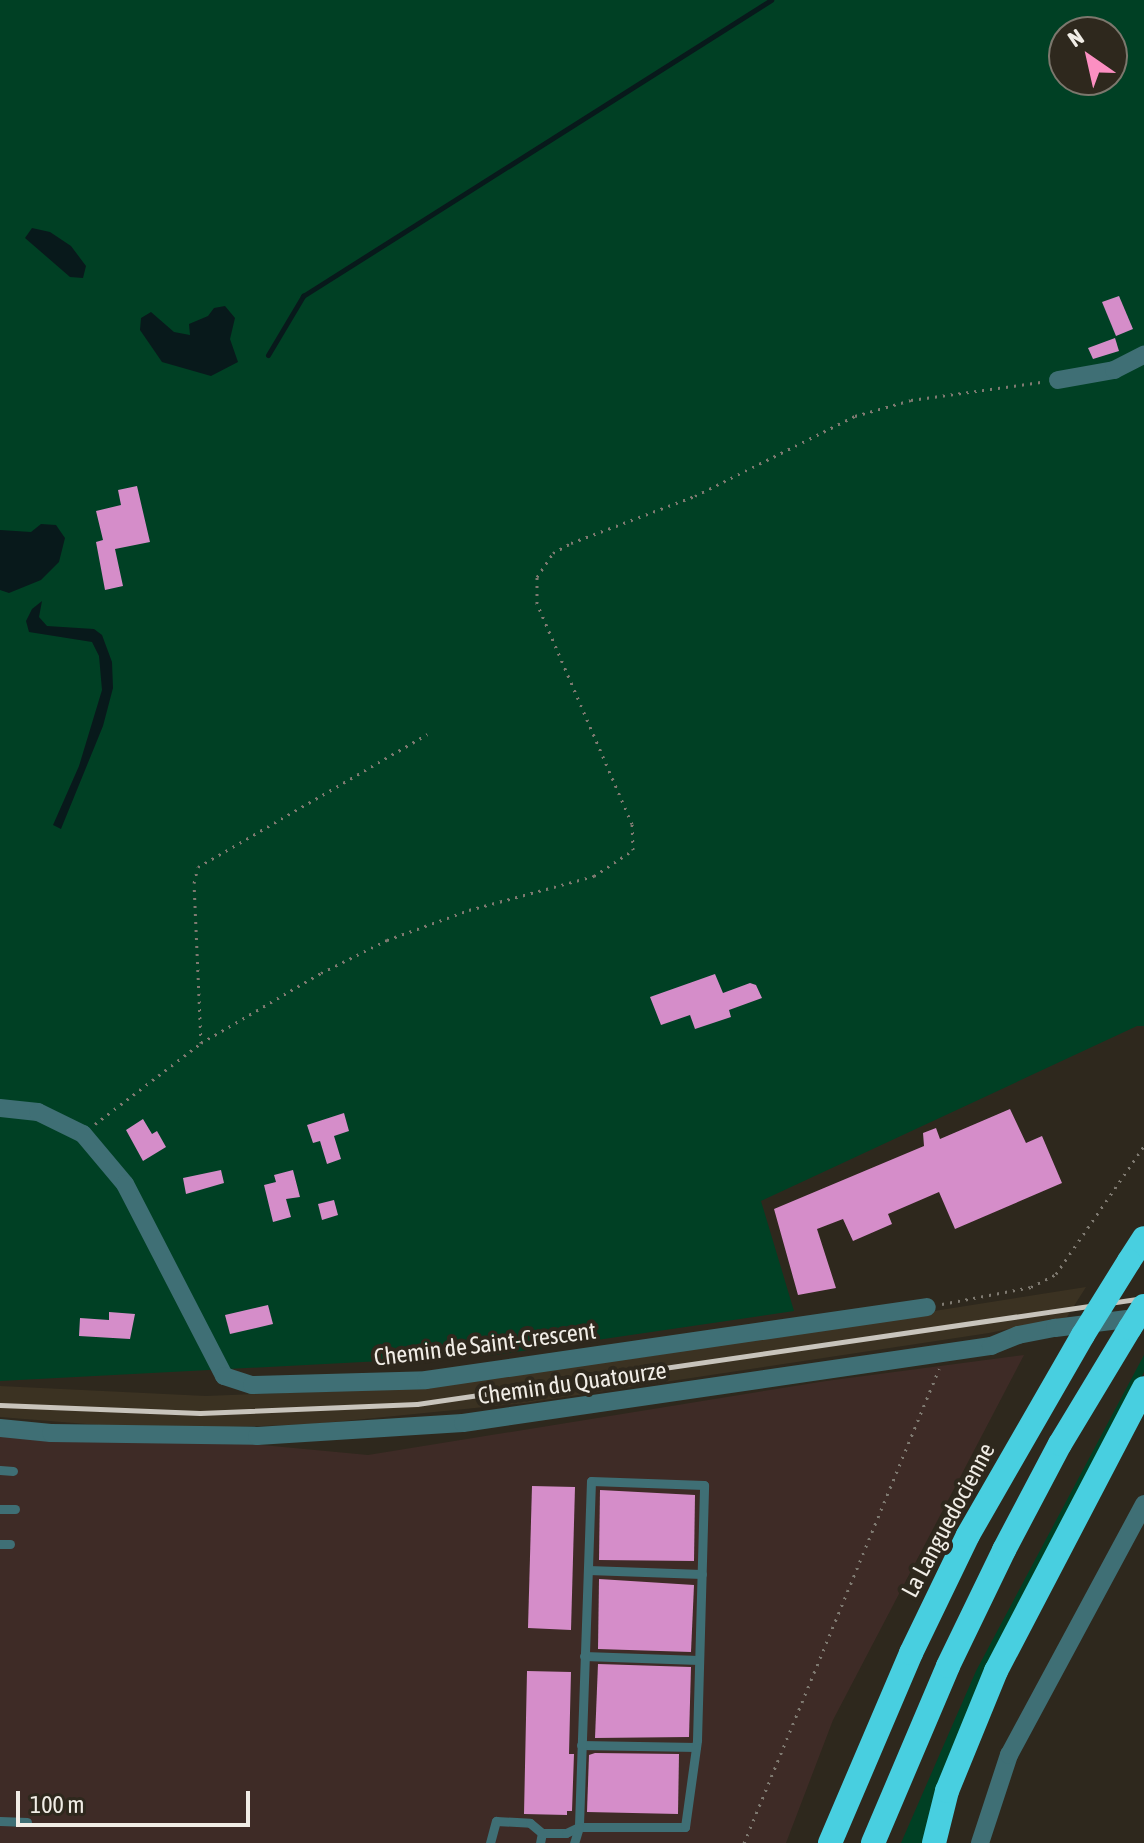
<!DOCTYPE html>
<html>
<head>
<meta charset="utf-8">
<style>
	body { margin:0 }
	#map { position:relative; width:1144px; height:1843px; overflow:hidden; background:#2e281d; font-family:"Asap Condensed",sans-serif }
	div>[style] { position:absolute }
	.built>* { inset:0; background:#3b3222 }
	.industrial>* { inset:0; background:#3e2b26 }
	.green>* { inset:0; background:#004024 }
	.water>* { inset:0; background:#08191b }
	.stream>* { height:5px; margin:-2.5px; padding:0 2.5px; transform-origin:2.5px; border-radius:2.5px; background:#08191b }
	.building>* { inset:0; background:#d58dc9 }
	.path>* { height:3px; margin-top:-1.5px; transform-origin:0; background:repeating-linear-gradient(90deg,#7f7a71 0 2px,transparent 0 8px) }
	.service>* { height:9px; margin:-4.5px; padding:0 4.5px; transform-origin:4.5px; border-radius:4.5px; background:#3f6f75 }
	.minor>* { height:18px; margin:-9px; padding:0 9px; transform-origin:9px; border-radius:9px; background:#3f6f75 }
	.motorway>* { height:24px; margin:-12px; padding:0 12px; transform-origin:12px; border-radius:12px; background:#48cfe0 }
	.rail>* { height:5px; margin:-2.5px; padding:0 2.5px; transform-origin:2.5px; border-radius:2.5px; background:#c8c4bc }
	.motorway-bridge>* { height:24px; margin:-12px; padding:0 12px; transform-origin:12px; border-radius:12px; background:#48cfe0 }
	span { translate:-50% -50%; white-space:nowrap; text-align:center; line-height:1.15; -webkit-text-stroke:8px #2e281d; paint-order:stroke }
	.street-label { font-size:24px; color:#f1ede6 }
	.north { position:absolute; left:1048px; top:16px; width:80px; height:80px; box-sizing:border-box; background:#2e281d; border:2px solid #7c776d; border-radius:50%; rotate:326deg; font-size:22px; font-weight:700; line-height:32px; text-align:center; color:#f1ede6 }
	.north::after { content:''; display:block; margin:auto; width:28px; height:36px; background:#fc8fc2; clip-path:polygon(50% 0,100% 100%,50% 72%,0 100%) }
	.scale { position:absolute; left:16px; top:1791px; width:234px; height:36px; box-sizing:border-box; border:4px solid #f1ede6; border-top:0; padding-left:10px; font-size:24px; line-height:28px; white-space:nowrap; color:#f1ede6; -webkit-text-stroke:6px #2e281d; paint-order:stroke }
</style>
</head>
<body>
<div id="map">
	<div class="built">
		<div style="clip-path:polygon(1086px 1287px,1067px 1317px,989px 1333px,525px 1403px,314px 1424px,203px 1428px,111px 1426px,0 1417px,0 1386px,206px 1396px,414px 1388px,644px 1357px)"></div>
	</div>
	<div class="industrial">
		<div style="clip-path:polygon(1024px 1355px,833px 1720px,786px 1843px,0 1843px,0 1420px,368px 1455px,826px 1381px)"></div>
	</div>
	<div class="green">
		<div style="clip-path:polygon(evenodd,0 0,1144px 0,1144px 1026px,1137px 1026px,761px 1201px,794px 1311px,495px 1355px,0 1381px,0 0,1064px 32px,1112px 32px,1112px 80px,1064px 80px,1064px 32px)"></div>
		<div style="clip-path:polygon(1144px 1355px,1144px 1372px,1051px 1550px,926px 1843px,901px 1843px,976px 1671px)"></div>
	</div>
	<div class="water">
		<div style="clip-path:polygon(32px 228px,50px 232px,71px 246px,86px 266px,83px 278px,70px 277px,25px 238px)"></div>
		<div style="clip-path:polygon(225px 306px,235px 318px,230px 339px,238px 362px,211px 376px,162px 362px,140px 330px,141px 318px,151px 312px,174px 332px,190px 335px,189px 324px,208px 316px,214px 308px)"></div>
		<div style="clip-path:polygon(41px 524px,56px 525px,65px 538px,59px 562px,41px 580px,9px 593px,0 590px,0 530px,31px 532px)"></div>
		<div style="clip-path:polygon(42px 601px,39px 617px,47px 626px,94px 629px,102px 635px,112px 662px,113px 688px,103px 726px,61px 829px,53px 825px,79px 766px,102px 690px,99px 656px,92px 642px,29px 632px,26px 621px,32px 609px)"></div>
	</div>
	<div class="stream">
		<div style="left:268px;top:355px;width:69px;rotate:-59.3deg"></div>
		<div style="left:303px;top:296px;width:554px;rotate:-32.31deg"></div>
	</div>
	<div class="building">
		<div style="clip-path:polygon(1119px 296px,1133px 329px,1116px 336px,1102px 302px)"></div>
		<div style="clip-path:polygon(1115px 338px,1119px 351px,1093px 359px,1088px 348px)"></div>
		<div style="clip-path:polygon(137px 486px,150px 542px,115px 549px,123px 586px,105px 590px,96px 542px,103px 540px,96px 511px,121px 505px,118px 490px)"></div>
		<div style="clip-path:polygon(715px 974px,723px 993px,750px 983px,756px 985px,762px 998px,729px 1010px,731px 1017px,695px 1029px,690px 1015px,661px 1025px,650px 997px)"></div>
		<div style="clip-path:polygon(1010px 1109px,1026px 1143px,1042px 1136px,1062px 1183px,955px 1229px,939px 1192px,888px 1214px,892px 1224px,853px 1241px,843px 1219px,817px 1229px,836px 1288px,798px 1295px,774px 1209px,924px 1146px,923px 1133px,936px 1128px,940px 1139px)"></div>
		<div style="clip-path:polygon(344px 1113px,349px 1131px,334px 1136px,341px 1159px,327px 1164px,320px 1141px,313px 1143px,307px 1125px)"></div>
		<div style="clip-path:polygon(143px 1119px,152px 1134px,157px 1131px,166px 1147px,143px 1161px,126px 1130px)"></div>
		<div style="clip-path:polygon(221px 1170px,224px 1183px,186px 1194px,183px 1178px)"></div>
		<div style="clip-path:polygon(293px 1170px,300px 1197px,286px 1199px,291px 1217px,273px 1222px,264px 1185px,276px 1182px,274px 1175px)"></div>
		<div style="clip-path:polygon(334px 1200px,338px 1215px,322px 1220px,318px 1204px)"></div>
		<div style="clip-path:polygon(268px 1305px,273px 1324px,230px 1334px,225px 1315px)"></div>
		<div style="clip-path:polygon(109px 1312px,135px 1314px,130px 1339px,79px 1336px,80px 1318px,109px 1320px)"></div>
		<div style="clip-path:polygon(532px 1486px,575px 1487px,571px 1630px,528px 1628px)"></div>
		<div style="clip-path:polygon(600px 1490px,695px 1495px,694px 1561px,599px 1560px)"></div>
		<div style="clip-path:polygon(599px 1579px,694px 1585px,691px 1652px,598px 1649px)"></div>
		<div style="clip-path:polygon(598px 1664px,691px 1667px,689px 1737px,595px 1738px)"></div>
		<div style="clip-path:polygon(527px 1671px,571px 1672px,569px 1754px,574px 1754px,572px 1811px,567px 1811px,567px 1815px,524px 1814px)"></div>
		<div style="clip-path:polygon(595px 1753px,679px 1754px,678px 1814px,587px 1812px,589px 1755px)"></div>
	</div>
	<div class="path">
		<div style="left:201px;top:1043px;width:160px;rotate:-92.5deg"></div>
		<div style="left:194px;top:883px;width:16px;rotate:-76deg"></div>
		<div style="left:198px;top:867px;width:265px;rotate:-30.1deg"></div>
		<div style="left:95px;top:1124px;width:133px;rotate:-37.4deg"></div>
		<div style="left:201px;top:1043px;width:139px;rotate:-30.3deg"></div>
		<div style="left:321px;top:973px;width:74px;rotate:-26.6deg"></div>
		<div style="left:387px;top:940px;width:87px;rotate:-20.1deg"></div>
		<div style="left:469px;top:910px;width:130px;rotate:-15.2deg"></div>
		<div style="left:594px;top:876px;width:47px;rotate:-33.7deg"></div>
		<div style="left:633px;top:850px;width:26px;rotate:-92deg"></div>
		<div style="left:632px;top:824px;width:241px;rotate:-113.3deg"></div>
		<div style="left:537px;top:603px;width:26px;rotate:-90deg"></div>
		<div style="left:537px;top:577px;width:29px;rotate:-56deg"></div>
		<div style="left:553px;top:553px;width:21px;rotate:-29deg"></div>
		<div style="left:571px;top:543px;width:133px;rotate:-20.8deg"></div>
		<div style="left:695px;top:496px;width:179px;rotate:-26.6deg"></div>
		<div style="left:855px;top:416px;width:58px;rotate:-15.9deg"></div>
		<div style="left:911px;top:400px;width:131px;rotate:-7.9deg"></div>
		<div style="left:942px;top:1304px;width:91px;rotate:-10.8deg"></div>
		<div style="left:1031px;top:1287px;width:28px;rotate:-27deg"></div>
		<div style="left:1056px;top:1274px;width:155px;rotate:-55.5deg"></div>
		<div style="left:744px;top:1843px;width:513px;rotate:-67.64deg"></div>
	</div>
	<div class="service">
		<div style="left:0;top:1470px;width:13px;rotate:4deg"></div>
		<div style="left:0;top:1509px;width:15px"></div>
		<div style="left:0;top:1544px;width:10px"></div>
		<div style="left:588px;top:1570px;width:114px;rotate:2deg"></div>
		<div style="left:584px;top:1656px;width:115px;rotate:2deg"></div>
		<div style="left:581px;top:1745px;width:115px;rotate:1deg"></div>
		<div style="left:0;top:1821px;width:27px;rotate:2deg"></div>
		<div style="left:490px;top:1843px;width:23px;rotate:-75deg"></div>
		<div style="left:496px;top:1821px;width:34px;rotate:3deg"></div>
		<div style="left:530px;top:1823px;width:16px;rotate:40deg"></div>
		<div style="left:540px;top:1843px;width:10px;rotate:-79deg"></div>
		<div style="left:542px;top:1833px;width:24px"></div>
		<div style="left:566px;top:1833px;width:14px;rotate:-25deg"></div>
		<div style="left:579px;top:1827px;width:106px"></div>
		<div style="left:685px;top:1827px;width:88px;rotate:-82.1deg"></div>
		<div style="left:697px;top:1740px;width:255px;rotate:-88.4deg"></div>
		<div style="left:704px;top:1485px;width:113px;rotate:-178deg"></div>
		<div style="left:591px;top:1481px;width:346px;rotate:92deg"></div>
		<div style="left:579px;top:1827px;width:17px;rotate:107deg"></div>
	</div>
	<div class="minor">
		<div style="left:1058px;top:380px;width:57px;rotate:-10.1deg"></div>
		<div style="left:1114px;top:370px;width:34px;rotate:-27deg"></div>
		<div style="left:0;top:1108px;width:38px;rotate:6deg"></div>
		<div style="left:38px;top:1112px;width:50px;rotate:26.1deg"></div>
		<div style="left:83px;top:1134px;width:65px;rotate:50deg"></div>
		<div style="left:125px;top:1184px;width:216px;rotate:62.7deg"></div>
		<div style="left:224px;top:1376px;width:29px;rotate:18deg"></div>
		<div style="left:252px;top:1385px;width:174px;rotate:-1.6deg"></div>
		<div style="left:426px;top:1380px;width:506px;rotate:-8.29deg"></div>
		<div style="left:0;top:1428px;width:51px;rotate:5.6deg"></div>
		<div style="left:51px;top:1433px;width:206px;rotate:0.8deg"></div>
		<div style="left:257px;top:1436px;width:206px;rotate:-3.6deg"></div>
		<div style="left:463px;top:1423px;width:534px;rotate:-8.3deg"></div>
		<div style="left:991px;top:1346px;width:29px;rotate:-22deg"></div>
		<div style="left:1018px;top:1335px;width:38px;rotate:-11deg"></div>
		<div style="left:1055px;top:1328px;width:89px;rotate:-7.1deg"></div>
		<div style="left:980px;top:1843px;width:93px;rotate:-71.8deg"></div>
		<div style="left:1009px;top:1755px;width:285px;rotate:-61.7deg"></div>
	</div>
	<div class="motorway">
		<div style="left:1129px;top:1261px;width:27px;rotate:-57deg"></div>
		<div style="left:830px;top:1843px;width:207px;rotate:-66.9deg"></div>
		<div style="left:911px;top:1653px;width:131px;rotate:-64.2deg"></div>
		<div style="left:968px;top:1535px;width:231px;rotate:-60.1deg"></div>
		<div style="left:873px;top:1843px;width:192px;rotate:-67deg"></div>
		<div style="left:948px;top:1666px;width:129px;rotate:-64.2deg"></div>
		<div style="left:1004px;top:1550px;width:120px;rotate:-62.2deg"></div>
		<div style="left:1060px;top:1444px;width:135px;rotate:-58.9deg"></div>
		<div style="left:934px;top:1843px;width:54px;rotate:-76deg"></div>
		<div style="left:947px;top:1791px;width:130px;rotate:-67.8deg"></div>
		<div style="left:996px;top:1671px;width:319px;rotate:-62.4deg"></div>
	</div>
	<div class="rail">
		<div style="left:0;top:1405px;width:200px;rotate:2.3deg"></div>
		<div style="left:200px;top:1413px;width:217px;rotate:-2.4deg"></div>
		<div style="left:417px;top:1404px;width:735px;rotate:-8.3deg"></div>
	</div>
	<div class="motorway-bridge">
		<div style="left:1130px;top:1328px;width:26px;rotate:-58deg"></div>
		<div style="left:1083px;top:1335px;width:87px;rotate:-58.1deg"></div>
	</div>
	<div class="street-label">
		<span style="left:485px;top:1344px;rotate:-7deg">Chemin de Saint-Crescent</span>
		<span style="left:572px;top:1383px;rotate:-8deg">Chemin du Quatourze</span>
		<span style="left:948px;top:1520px;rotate:-62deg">La Languedocienne</span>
	</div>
	<div class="north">N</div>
	<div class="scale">100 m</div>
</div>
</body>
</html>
